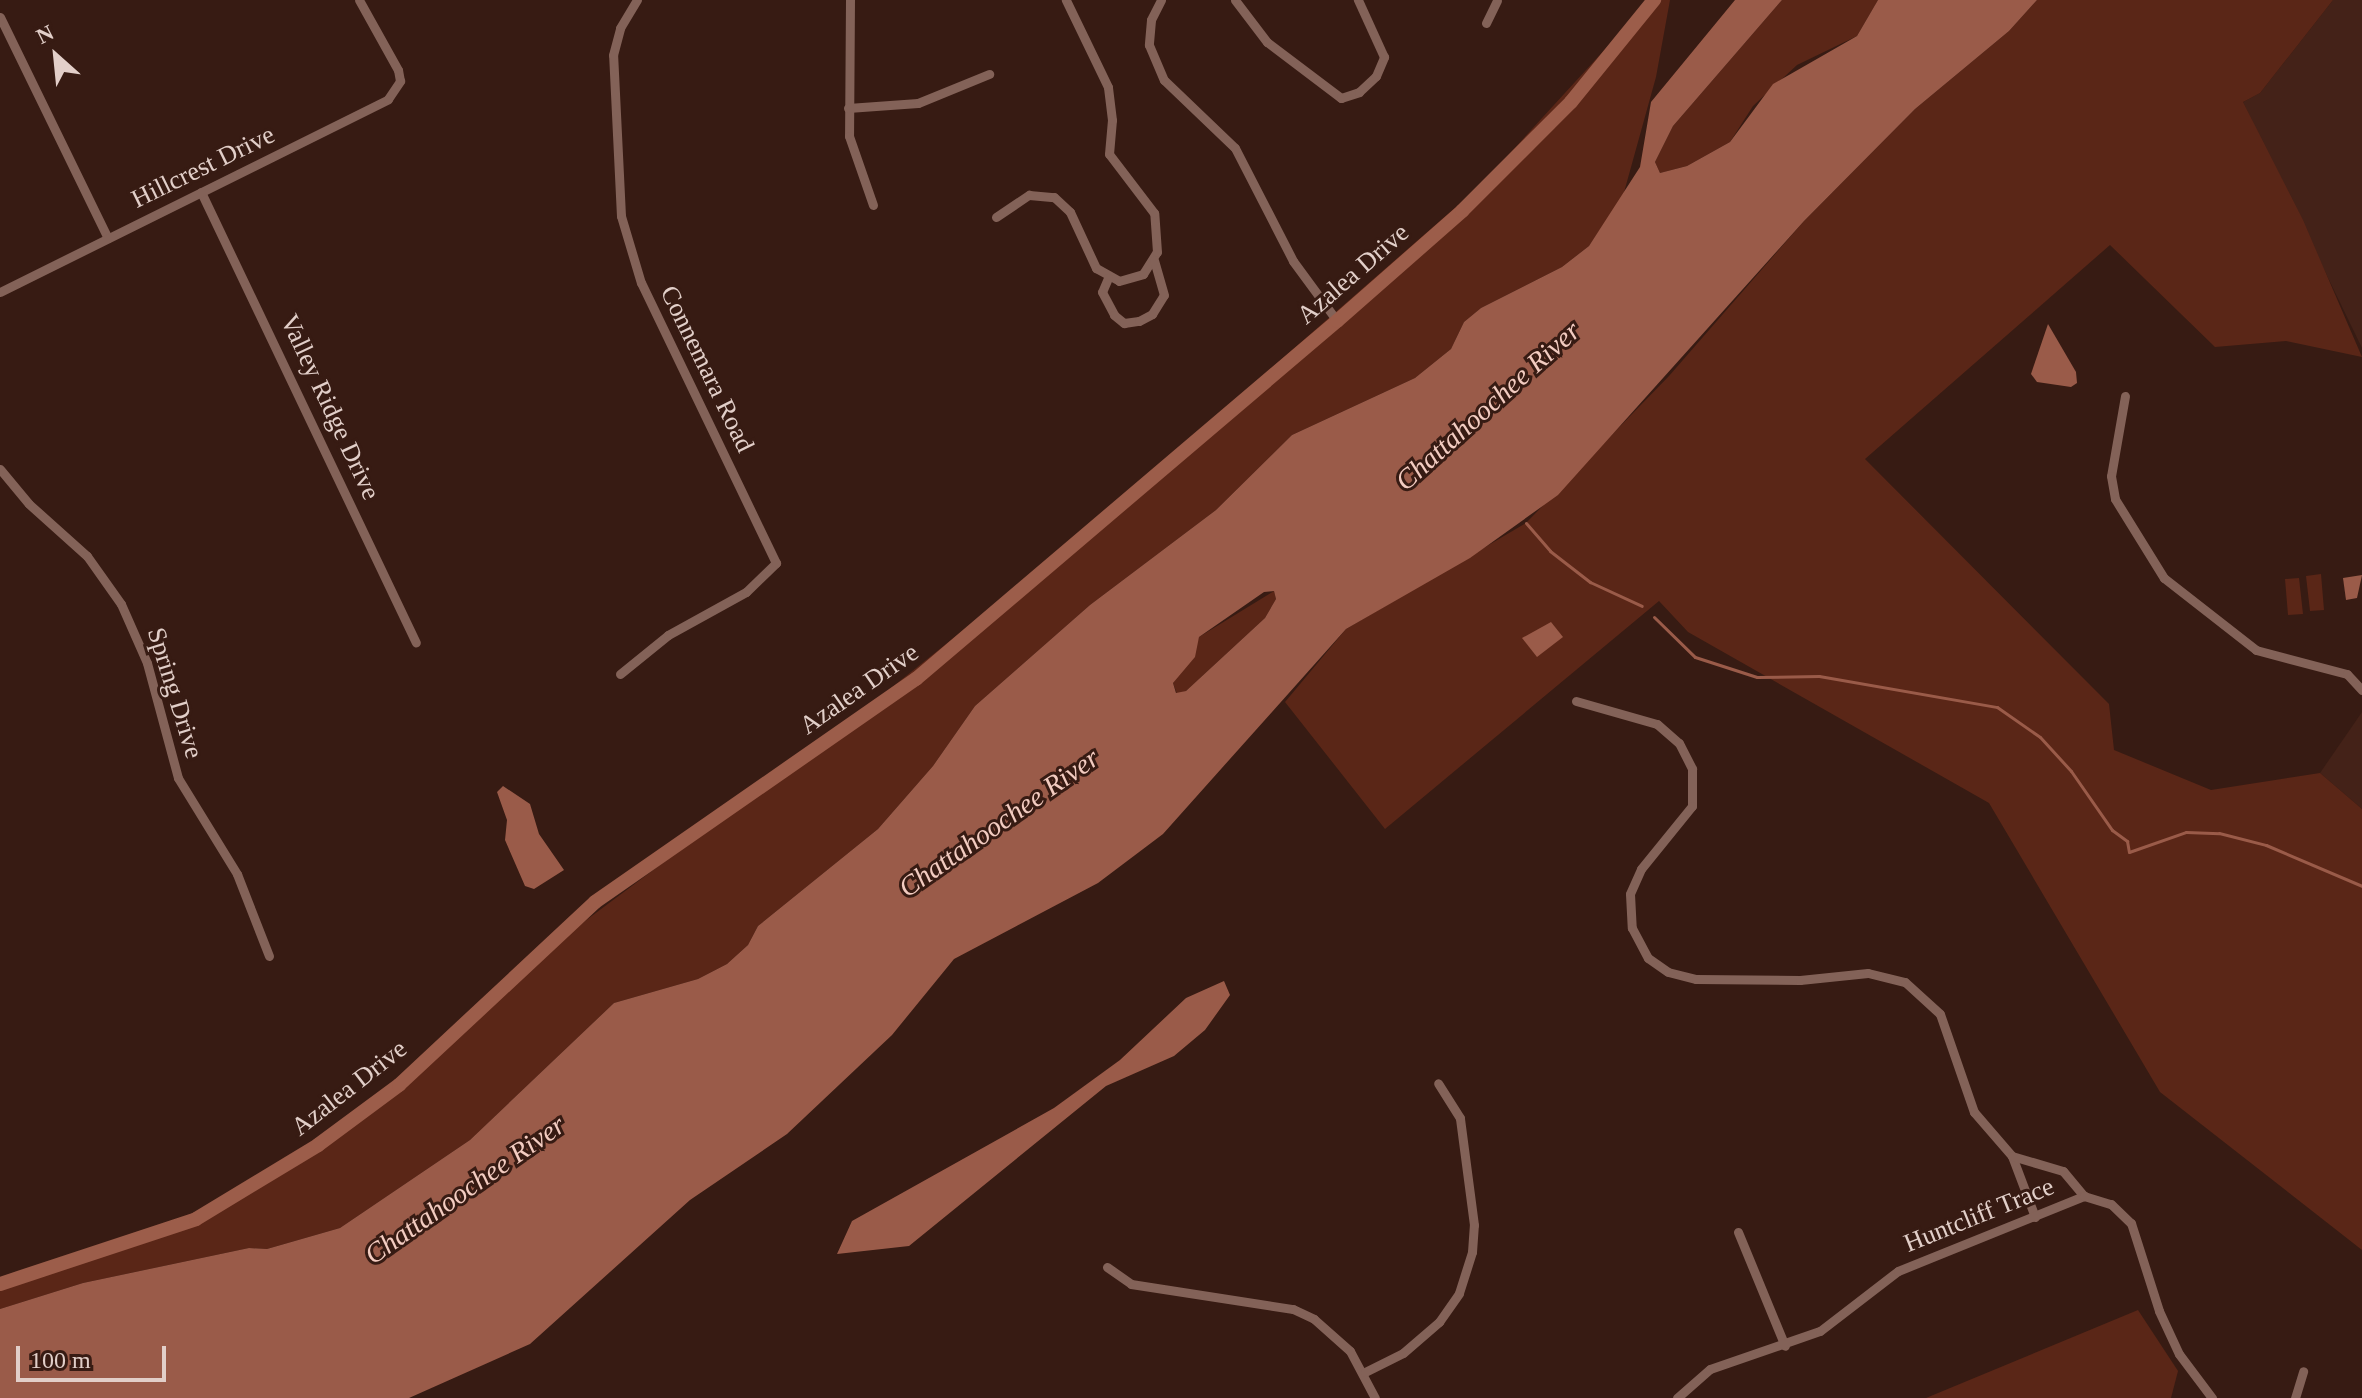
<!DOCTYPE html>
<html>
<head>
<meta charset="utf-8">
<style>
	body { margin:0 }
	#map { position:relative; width:2362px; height:1398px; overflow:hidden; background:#371b13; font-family:Georgia,serif }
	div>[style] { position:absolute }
	.built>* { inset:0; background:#442218 }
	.green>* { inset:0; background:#5a2617 }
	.water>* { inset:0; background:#9a5b49 }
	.stream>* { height:3px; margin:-1.5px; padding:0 1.5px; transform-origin:1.5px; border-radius:1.5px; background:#9a5b49 }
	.street>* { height:9px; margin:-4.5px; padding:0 4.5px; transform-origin:4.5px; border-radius:4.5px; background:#836258 }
	.secondary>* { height:14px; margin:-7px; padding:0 7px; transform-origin:7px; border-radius:7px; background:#9c5d4a }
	span { translate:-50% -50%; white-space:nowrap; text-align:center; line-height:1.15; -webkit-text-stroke:6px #371b13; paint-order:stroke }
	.street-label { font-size:26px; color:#e2cfc9 }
	.water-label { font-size:28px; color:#f3ccc1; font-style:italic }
	.north { position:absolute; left:16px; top:16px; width:80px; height:80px; -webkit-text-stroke:6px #371b13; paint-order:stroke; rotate:333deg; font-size:22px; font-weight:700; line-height:32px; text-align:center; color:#e2cfc9 }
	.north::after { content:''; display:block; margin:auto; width:28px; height:36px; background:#e2cfc9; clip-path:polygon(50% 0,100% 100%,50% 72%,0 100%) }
	.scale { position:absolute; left:16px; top:1346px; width:150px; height:36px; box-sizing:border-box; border:4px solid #e2cfc9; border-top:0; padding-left:10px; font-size:24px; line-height:28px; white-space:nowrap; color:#e2cfc9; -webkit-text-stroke:6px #371b13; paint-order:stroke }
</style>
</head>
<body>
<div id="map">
	<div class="built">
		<div style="clip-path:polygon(2333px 0,2362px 0,2362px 348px,2243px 102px,2260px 93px)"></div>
		<div style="clip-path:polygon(2362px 712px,2362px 809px,2320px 773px)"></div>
	</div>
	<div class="green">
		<div style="clip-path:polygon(1650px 0,1670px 0,1656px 77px,1623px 196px,1589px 246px,1562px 267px,1481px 308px,1464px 322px,1451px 349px,1415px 378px,1292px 435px,1216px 510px,1090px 605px,975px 706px,933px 766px,878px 829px,758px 926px,748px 945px,727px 964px,698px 979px,614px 1003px,470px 1140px,340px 1228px,267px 1249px,249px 1248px,83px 1283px,0 1309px,0 1290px,195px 1225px,313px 1153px,569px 933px,811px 752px,1006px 596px,1183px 445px,1480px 186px)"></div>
		<div style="clip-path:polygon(1782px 0,1878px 0,1857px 36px,1797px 65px,1753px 106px,1730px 142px,1687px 166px,1660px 173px,1655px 162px,1673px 126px)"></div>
		<div style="clip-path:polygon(2037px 0,2333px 0,2260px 93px,2243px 102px,2303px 220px,2362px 357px,2286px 341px,2215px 347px,2110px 245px,1865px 459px,2109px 704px,2114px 750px,2211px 790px,2320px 773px,2362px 809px,2362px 1250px,2160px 1092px,1989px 803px,1688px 632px,1659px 601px,1385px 829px,1285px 702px,1346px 629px,1526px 523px,1669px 376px,1804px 221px,1915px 109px,2009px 31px)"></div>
		<div style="clip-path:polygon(2321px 574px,2324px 610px,2310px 611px,2306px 576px)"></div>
		<div style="clip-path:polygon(2299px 578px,2303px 614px,2288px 615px,2285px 579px)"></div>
		<div style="clip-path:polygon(1274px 591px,1276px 599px,1265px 618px,1186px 691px,1177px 694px,1173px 683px,1194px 654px,1199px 637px)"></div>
		<div style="clip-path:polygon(2138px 1310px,2178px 1371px,2171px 1398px,1926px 1398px)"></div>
	</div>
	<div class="water">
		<div style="clip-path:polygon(evenodd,1735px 0,1782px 0,1673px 126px,1655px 162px,1660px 173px,1687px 166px,1730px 142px,1773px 84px,1857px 36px,1878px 0,2037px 0,2009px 31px,1915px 109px,1804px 221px,1558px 495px,1470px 558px,1346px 629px,1163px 834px,1098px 883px,954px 959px,892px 1035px,787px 1134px,690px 1200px,530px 1344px,409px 1398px,0 1398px,0 1309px,83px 1283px,249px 1248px,267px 1249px,340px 1228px,470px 1140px,614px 1003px,698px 979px,727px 964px,748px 945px,758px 926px,878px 829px,933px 766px,975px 706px,1090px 605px,1216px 510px,1292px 435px,1415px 378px,1451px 349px,1464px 322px,1481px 308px,1562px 267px,1589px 246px,1640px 167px,1651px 102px,1735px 0,1274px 591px,1276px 599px,1265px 618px,1186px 691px,1176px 693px,1173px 683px,1195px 657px,1199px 637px,1264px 592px,1274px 591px)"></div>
		<div style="clip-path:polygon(2048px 324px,2076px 372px,2077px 383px,2071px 387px,2037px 382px,2031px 374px)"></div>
		<div style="clip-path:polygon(2362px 575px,2357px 598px,2346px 600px,2343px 578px)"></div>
		<div style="clip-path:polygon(1551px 622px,1563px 637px,1537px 657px,1522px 638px)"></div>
		<div style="clip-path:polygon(503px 786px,530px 804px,539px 834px,564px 870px,534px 889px,525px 886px,505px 840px,507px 820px,497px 792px)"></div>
		<div style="clip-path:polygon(1224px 981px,1230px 995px,1205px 1030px,1174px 1056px,1106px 1086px,909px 1246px,837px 1254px,852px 1221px,1054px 1108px,1120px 1060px,1186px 998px)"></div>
	</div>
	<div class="stream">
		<div style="left:1526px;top:523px;width:37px;rotate:49deg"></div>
		<div style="left:1550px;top:551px;width:51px;rotate:37.8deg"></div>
		<div style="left:1590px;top:582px;width:57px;rotate:24.8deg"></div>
		<div style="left:1654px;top:617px;width:57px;rotate:44.3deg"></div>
		<div style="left:1695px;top:657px;width:65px;rotate:17.9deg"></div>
		<div style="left:1757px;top:677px;width:62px;rotate:-0.9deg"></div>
		<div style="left:1819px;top:676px;width:181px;rotate:9.9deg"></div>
		<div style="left:1997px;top:707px;width:52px;rotate:34.9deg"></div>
		<div style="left:2040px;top:737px;width:46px;rotate:47.6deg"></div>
		<div style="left:2071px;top:771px;width:72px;rotate:55.2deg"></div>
		<div style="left:2112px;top:830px;width:19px;rotate:36deg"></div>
		<div style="left:2127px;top:841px;width:11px;rotate:80deg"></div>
		<div style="left:2129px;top:852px;width:60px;rotate:-19.3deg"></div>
		<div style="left:2186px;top:832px;width:33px;rotate:2deg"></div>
		<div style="left:2219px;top:833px;width:49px;rotate:14.3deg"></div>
		<div style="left:2266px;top:845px;width:104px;rotate:23.1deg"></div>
	</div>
	<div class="street">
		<div style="left:850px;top:0;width:136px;rotate:90.4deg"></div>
		<div style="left:849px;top:136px;width:73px;rotate:70.8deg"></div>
		<div style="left:1161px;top:0;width:22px;rotate:117deg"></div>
		<div style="left:1151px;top:20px;width:25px;rotate:95deg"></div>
		<div style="left:1149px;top:45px;width:38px;rotate:67deg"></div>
		<div style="left:1164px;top:80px;width:98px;rotate:43.8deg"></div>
		<div style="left:1235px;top:148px;width:127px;rotate:62.8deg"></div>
		<div style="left:1293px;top:261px;width:74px;rotate:53.7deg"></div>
		<div style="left:1235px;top:0;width:53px;rotate:52.7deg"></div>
		<div style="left:1267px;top:42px;width:93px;rotate:37.1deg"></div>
		<div style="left:1341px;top:98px;width:19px;rotate:-18deg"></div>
		<div style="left:1359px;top:92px;width:23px;rotate:-43deg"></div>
		<div style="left:1376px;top:76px;width:21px;rotate:-67deg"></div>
		<div style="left:1384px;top:57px;width:63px;rotate:-114.5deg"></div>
		<div style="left:0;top:17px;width:246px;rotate:64deg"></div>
		<div style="left:1486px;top:23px;width:25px;rotate:-64deg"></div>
		<div style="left:848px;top:108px;width:70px;rotate:-4.1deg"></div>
		<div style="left:918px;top:103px;width:77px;rotate:-22.2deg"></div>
		<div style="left:201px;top:192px;width:499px;rotate:64.5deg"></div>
		<div style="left:996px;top:217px;width:40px;rotate:-34deg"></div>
		<div style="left:1029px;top:195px;width:25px;rotate:5deg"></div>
		<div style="left:1054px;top:197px;width:22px;rotate:43deg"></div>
		<div style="left:1070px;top:212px;width:62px;rotate:65.1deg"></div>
		<div style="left:1096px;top:268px;width:26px;rotate:29deg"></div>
		<div style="left:1119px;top:281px;width:25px;rotate:-16deg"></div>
		<div style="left:1143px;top:274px;width:26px;rotate:-58deg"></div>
		<div style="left:1157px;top:252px;width:39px;rotate:-94deg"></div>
		<div style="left:1154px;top:213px;width:74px;rotate:-127.3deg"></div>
		<div style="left:1109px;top:154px;width:34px;rotate:-85deg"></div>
		<div style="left:1112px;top:120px;width:33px;rotate:-97deg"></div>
		<div style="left:1108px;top:87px;width:97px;rotate:-115.8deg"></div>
		<div style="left:1108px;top:278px;width:15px;rotate:113deg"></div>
		<div style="left:1102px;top:292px;width:26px;rotate:62deg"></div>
		<div style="left:1114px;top:315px;width:13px;rotate:39deg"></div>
		<div style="left:1124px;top:323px;width:15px;rotate:-8deg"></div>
		<div style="left:1139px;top:321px;width:15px;rotate:-28deg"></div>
		<div style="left:1152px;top:314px;width:22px;rotate:-58deg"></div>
		<div style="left:1164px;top:295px;width:36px;rotate:-106deg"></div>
		<div style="left:0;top:292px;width:433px;rotate:-26.4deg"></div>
		<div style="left:388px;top:99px;width:22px;rotate:-56deg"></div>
		<div style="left:400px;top:81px;width:11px;rotate:-100deg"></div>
		<div style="left:398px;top:70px;width:80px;rotate:-119.1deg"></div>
		<div style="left:2125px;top:396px;width:81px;rotate:99.9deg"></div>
		<div style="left:2111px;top:476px;width:23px;rotate:80deg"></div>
		<div style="left:2115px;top:499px;width:93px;rotate:58.2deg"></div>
		<div style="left:2164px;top:578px;width:117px;rotate:38deg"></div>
		<div style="left:2256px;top:650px;width:94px;rotate:14.8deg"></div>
		<div style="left:2347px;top:674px;width:22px;rotate:47deg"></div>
		<div style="left:0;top:469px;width:45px;rotate:50.4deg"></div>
		<div style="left:29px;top:504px;width:78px;rotate:41.9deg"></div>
		<div style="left:87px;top:556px;width:59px;rotate:54.7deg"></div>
		<div style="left:121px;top:604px;width:64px;rotate:66.2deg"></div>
		<div style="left:147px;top:663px;width:119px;rotate:74.9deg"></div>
		<div style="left:178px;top:778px;width:113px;rotate:58.4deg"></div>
		<div style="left:237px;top:874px;width:88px;rotate:68.7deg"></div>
		<div style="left:620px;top:674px;width:62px;rotate:-39.1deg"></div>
		<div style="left:668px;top:635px;width:89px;rotate:-28.9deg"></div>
		<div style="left:746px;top:592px;width:42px;rotate:-44deg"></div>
		<div style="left:776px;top:563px;width:311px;rotate:-115.7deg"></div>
		<div style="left:641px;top:283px;width:70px;rotate:-106.6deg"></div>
		<div style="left:621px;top:216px;width:161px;rotate:-92.8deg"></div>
		<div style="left:613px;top:55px;width:28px;rotate:-75deg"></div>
		<div style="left:620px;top:28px;width:33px;rotate:-59deg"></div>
		<div style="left:1576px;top:701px;width:84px;rotate:15.9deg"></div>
		<div style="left:1657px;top:724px;width:29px;rotate:41deg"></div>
		<div style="left:1679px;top:743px;width:29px;rotate:63deg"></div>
		<div style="left:1692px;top:769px;width:37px;rotate:90deg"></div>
		<div style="left:1692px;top:806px;width:81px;rotate:129deg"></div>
		<div style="left:1641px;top:869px;width:27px;rotate:114deg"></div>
		<div style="left:1630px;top:894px;width:34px;rotate:87deg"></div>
		<div style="left:1632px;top:928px;width:34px;rotate:62deg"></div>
		<div style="left:1648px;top:958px;width:24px;rotate:35deg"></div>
		<div style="left:1668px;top:972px;width:29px;rotate:14deg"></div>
		<div style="left:1696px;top:979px;width:104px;rotate:0.6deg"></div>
		<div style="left:1800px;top:980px;width:68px;rotate:-5.9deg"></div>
		<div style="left:1868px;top:973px;width:38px;rotate:14deg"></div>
		<div style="left:1905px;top:982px;width:47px;rotate:42.4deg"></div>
		<div style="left:1940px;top:1014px;width:104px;rotate:70.9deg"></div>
		<div style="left:1974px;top:1112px;width:58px;rotate:49.2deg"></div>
		<div style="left:2035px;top:1217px;width:65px;rotate:-110.7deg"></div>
		<div style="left:2012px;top:1156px;width:53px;rotate:16.4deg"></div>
		<div style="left:2063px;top:1171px;width:33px;rotate:50deg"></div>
		<div style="left:1738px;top:1232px;width:123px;rotate:67.6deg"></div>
		<div style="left:1107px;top:1267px;width:29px;rotate:35deg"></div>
		<div style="left:1131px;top:1284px;width:164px;rotate:8.8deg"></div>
		<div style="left:1293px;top:1309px;width:23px;rotate:25deg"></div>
		<div style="left:1314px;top:1319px;width:48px;rotate:41.6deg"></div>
		<div style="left:1350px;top:1351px;width:53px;rotate:62deg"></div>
		<div style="left:1365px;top:1372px;width:42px;rotate:-26.6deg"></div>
		<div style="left:1403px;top:1353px;width:48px;rotate:-40.7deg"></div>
		<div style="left:1439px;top:1322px;width:35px;rotate:-55deg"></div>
		<div style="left:1459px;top:1293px;width:43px;rotate:-72.4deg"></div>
		<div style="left:1472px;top:1252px;width:27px;rotate:-86deg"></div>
		<div style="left:1474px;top:1225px;width:108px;rotate:-97.5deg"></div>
		<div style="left:1460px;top:1118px;width:41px;rotate:-122.2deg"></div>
		<div style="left:1677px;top:1398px;width:44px;rotate:-41.3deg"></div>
		<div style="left:1710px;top:1369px;width:116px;rotate:-19.1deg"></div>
		<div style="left:1820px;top:1331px;width:98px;rotate:-37.6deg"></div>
		<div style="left:1898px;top:1271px;width:201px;rotate:-22deg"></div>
		<div style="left:2084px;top:1196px;width:28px;rotate:17deg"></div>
		<div style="left:2111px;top:1204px;width:28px;rotate:44deg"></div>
		<div style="left:2131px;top:1223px;width:92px;rotate:72.3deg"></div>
		<div style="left:2159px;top:1311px;width:47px;rotate:65.1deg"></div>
		<div style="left:2179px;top:1354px;width:55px;rotate:53.1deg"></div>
		<div style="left:2295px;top:1398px;width:28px;rotate:-73deg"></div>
	</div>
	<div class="secondary">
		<div style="left:0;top:1284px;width:206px;rotate:-18.3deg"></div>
		<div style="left:196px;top:1219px;width:143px;rotate:-31.2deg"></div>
		<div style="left:318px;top:1145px;width:101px;rotate:-36.5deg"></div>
		<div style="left:399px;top:1085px;width:268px;rotate:-43deg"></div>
		<div style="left:595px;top:902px;width:391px;rotate:-34.8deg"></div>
		<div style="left:916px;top:679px;width:553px;rotate:-40.38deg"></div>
		<div style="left:1337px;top:321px;width:167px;rotate:-41.3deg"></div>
		<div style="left:1462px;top:211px;width:154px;rotate:-45deg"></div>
		<div style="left:1571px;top:102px;width:132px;rotate:-50.9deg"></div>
	</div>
	<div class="street-label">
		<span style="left:203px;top:167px;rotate:-26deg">Hillcrest Drive</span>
		<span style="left:1353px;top:274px;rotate:-41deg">Azalea Drive</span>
		<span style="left:707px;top:369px;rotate:64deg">Connemara Road</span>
		<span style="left:330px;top:407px;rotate:65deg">Valley Ridge Drive</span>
		<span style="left:859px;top:689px;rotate:-35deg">Azalea Drive</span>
		<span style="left:175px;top:693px;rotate:73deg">Spring Drive</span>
		<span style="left:349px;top:1088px;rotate:-38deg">Azalea Drive</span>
		<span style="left:1979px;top:1215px;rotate:-22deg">Huntcliff Trace</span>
	</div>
	<div class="water-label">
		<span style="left:1488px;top:406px;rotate:-42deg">Chattahoochee River</span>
		<span style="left:999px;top:823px;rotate:-35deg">Chattahoochee River</span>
		<span style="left:465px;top:1190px;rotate:-35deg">Chattahoochee River</span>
	</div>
	<div class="north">N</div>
	<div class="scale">100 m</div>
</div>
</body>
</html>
